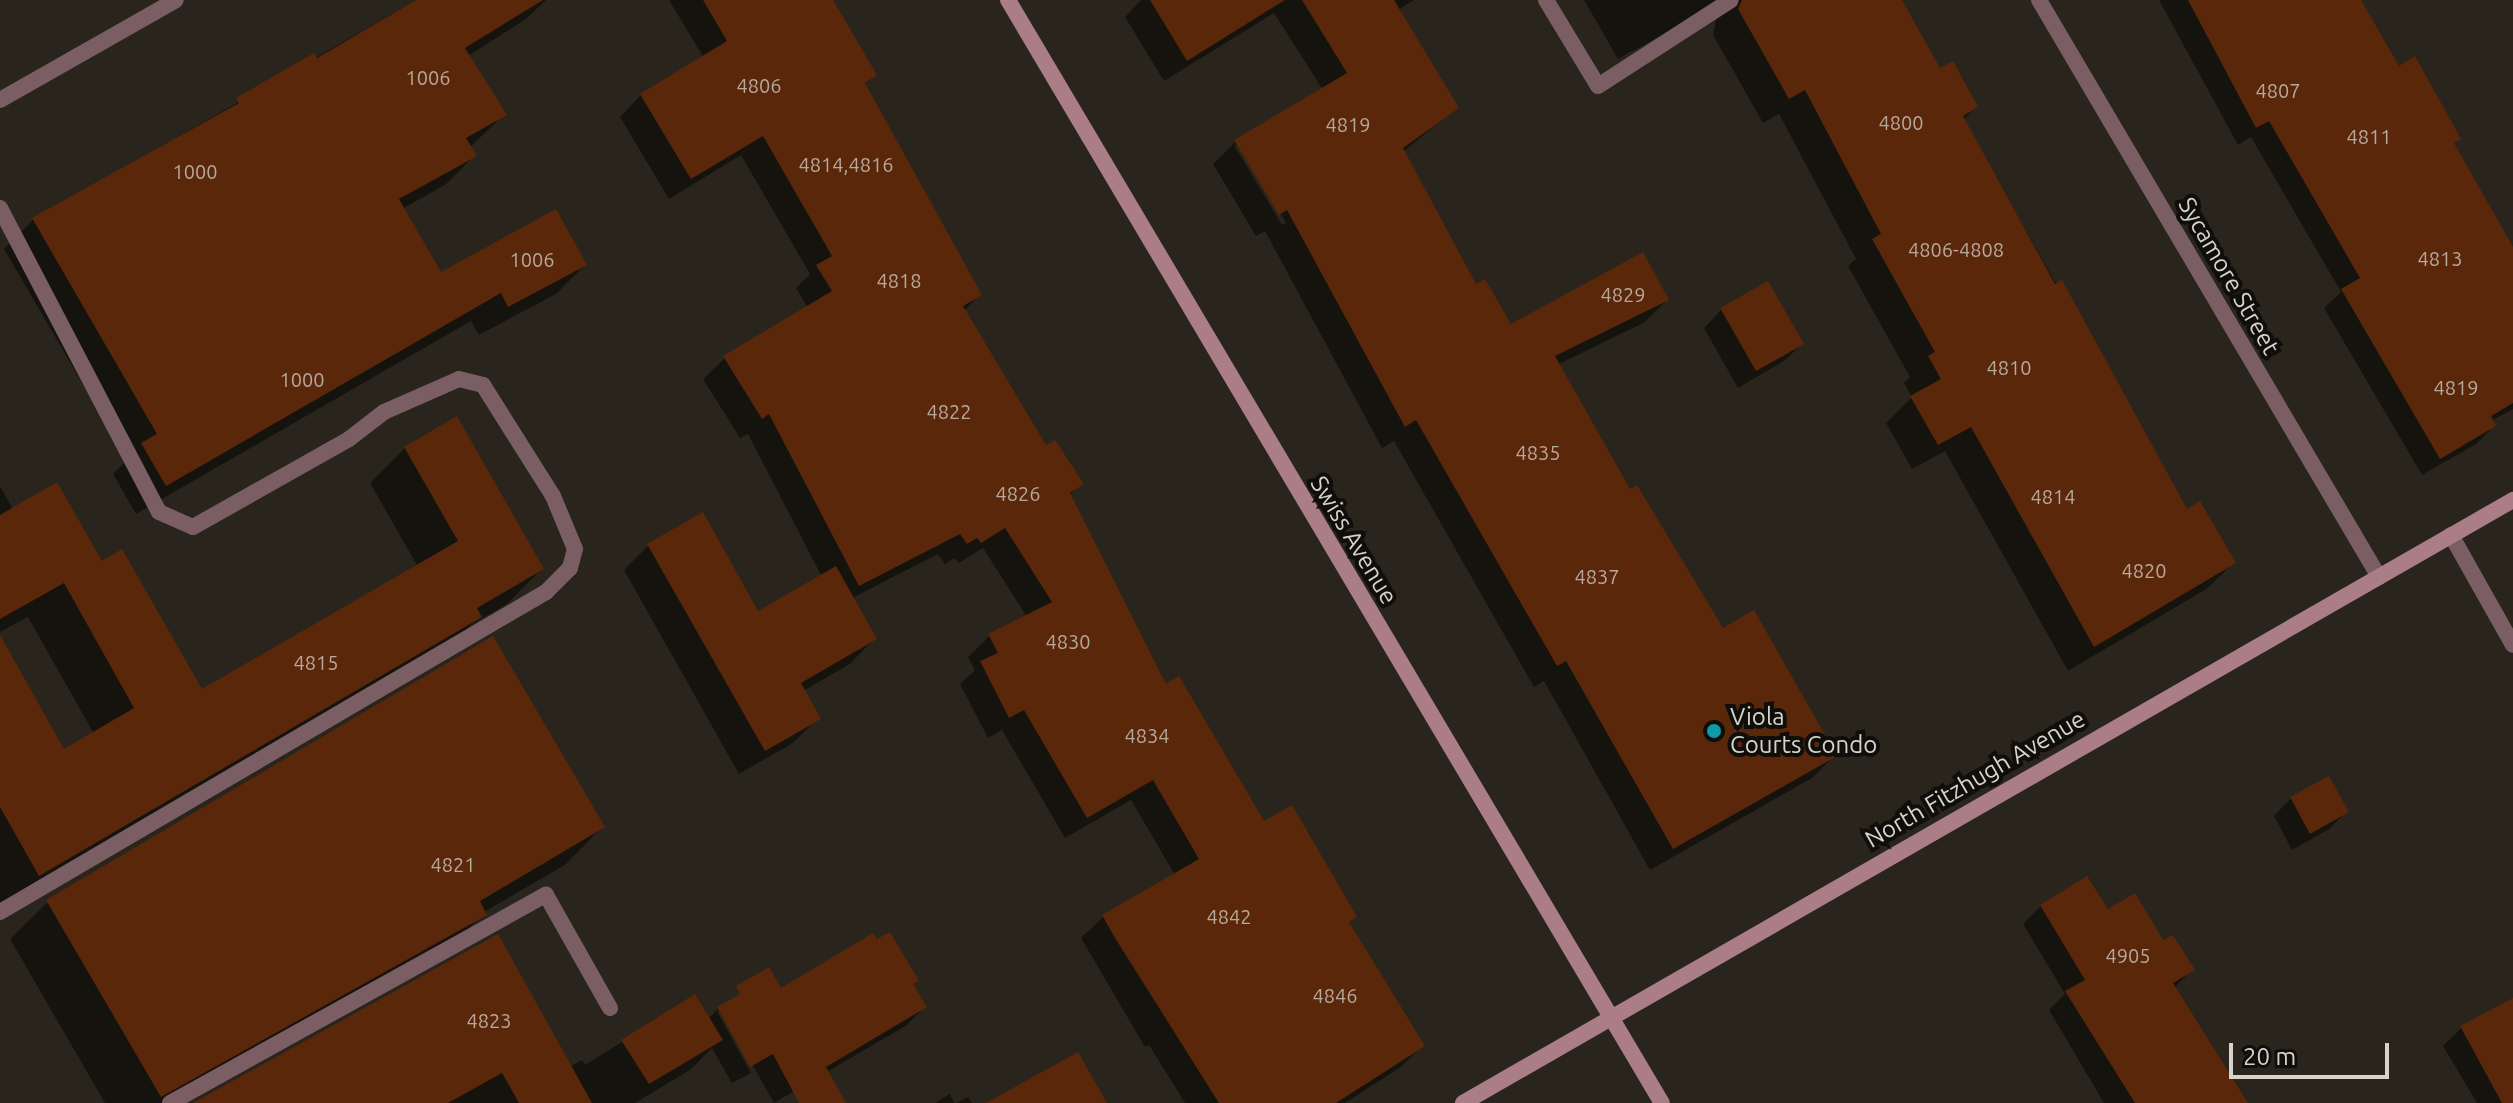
<!DOCTYPE html>
<html>
<head>
<meta charset="utf-8">
<style>
	body { margin:0 }
	#map { position:relative; width:2513px; height:1103px; overflow:hidden; background:#29251c; font-family:Ubuntu,sans-serif }
	div>[style] { position:absolute }
	.shadow>* { inset:0; background:#0007 }
	.building>* { inset:0; background:#5a270a }
	.lane>* { height:16px; margin:-8px; padding:0 8px; transform-origin:8px; border-radius:8px; background:#7a5e64 }
	.street>* { height:16px; margin:-8px; padding:0 8px; transform-origin:8px; border-radius:8px; background:#7a5e64 }
	.secondary>* { height:16px; margin:-8px; padding:0 8px; transform-origin:8px; border-radius:8px; background:#ab7e87 }
	.dots>* { width:22px; height:22px; translate:-50% -50%; box-sizing:border-box; border:4px solid #100e0a; border-radius:50% }
	span { translate:-50% -50%; white-space:nowrap; text-align:center; line-height:1.15; -webkit-text-stroke:8px #100e0a; paint-order:stroke }
	.number-label { font-size:20px; color:#b7a89c }
	.number-label span { -webkit-text-stroke-width:0 }
	.street-label { font-size:24px; color:#d6d3cd }
	.poi-label { font-size:24px; color:#d6d3cd }
	.left { translate:0 -50%; text-align:left }
	.scale { position:absolute; left:2229px; top:1043px; width:160px; height:36px; box-sizing:border-box; border:4px solid #d6d3cd; border-top:0; padding-left:10px; font-size:24px; line-height:28px; white-space:nowrap; color:#d6d3cd; -webkit-text-stroke:6px #100e0a; paint-order:stroke }
</style>
</head>
<body>
<div id="map">
	<div class="shadow">
		<div style="clip-path:polygon(416px 0,546px 0,526px 19px,468px 56px,504px 115px,469px 148px,474px 156px,445px 185px,402px 209px,441px 275px,585px 265px,556px 294px,479px 335px,471px 321px,136px 514px,113px 474px,127px 460px,4px 249px,33px 220px)"></div>
		<div style="clip-path:polygon(669px 0,830px 0,875px 75px,864px 85px,980px 294px,964px 311px,1046px 448px,1081px 484px,1069px 496px,1166px 687px,1263px 824px,1355px 917px,1348px 924px,1422px 1046px,1401px 1067px,1345px 1103px,1185px 1103px,1149px 1045px,1145px 1047px,1081px 938px,1103px 917px,1175px 875px,1131px 800px,1065px 838px,1002px 730px,988px 738px,960px 684px,975px 670px,968px 657px,989px 636px,1027px 617px,983px 548px,959px 563px,954px 558px,945px 564px,938px 554px,852px 598px,875px 638px,850px 664px,803px 691px,818px 718px,793px 743px,739px 774px,624px 570px,649px 545px,758px 613px,822px 577px,748px 434px,740px 438px,703px 379px,725px 358px,808px 308px,796px 288px,810px 274px,741px 155px,669px 199px,620px 117px,641px 95px,704px 58px)"></div>
		<div style="clip-path:polygon(evenodd,1141px 0,1414px 0,1398px 10px,1456px 108px,1403px 152px,1475px 287px,1511px 327px,1667px 300px,1645px 322px,1557px 365px,1630px 492px,1722px 631px,1834px 756px,1812px 778px,1650px 870px,1544px 681px,1534px 687px,1394px 441px,1382px 448px,1265px 231px,1256px 236px,1213px 164px,1235px 142px,1323px 90px,1274px 13px,1164px 81px,1125px 17px,1141px 0,1234px 145px,1239px 145px,1286px 223px,1282px 225px,1234px 145px)"></div>
		<div style="clip-path:polygon(1584px 0,1899px 0,1939px 70px,1976px 107px,1963px 120px,2186px 512px,2234px 562px,2208px 588px,2068px 671px,1945px 451px,1912px 469px,1886px 423px,1912px 397px,1904px 383px,1910px 377px,1848px 266px,1856px 259px,1779px 114px,1763px 123px,1713px 35px,1716px 20px,1700px 14px,1618px 59px)"></div>
		<div style="clip-path:polygon(2159px 0,2358px 0,2398px 68px,2459px 138px,2453px 144px,2513px 252px,2513px 409px,2491px 421px,2494px 426px,2476px 444px,2422px 475px,2324px 308px,2341px 292px,2251px 137px,2238px 145px)"></div>
		<div style="clip-path:polygon(1721px 310px,1802px 344px,1784px 361px,1738px 388px,1704px 328px)"></div>
		<div style="clip-path:polygon(405px 448px,542px 569px,507px 604px,472px 624px,445px 651px,0 903px,0 639px,63px 752px,94px 734px,28px 617px,0 632px,0 486px,13px 509px,101px 564px,201px 692px,418px 567px,370px 483px)"></div>
		<div style="clip-path:polygon(2291px 798px,2346px 812px,2329px 829px,2292px 850px,2274px 816px)"></div>
		<div style="clip-path:polygon(602px 827px,565px 865px,484px 912px,447px 952px,174px 1103px,105px 1103px,10px 939px,48px 902px)"></div>
		<div style="clip-path:polygon(2041px 906px,2107px 912px,2162px 943px,2192px 970px,2174px 988px,2246px 1103px,2104px 1103px,2049px 1010px,2065px 994px,2023px 924px)"></div>
		<div style="clip-path:polygon(497px 937px,569px 1067px,582px 1060px,585px 1065px,694px 997px,708px 1019px,718px 1009px,780px 990px,912px 985px,924px 1007px,907px 1025px,774px 1103px,722px 1011px,717px 1011px,751px 1073px,732px 1083px,712px 1048px,690px 1070px,635px 1103px,197px 1103px)"></div>
		<div style="clip-path:polygon(2513px 1001px,2513px 1103px,2477px 1103px,2443px 1046px,2461px 1028px)"></div>
		<div style="clip-path:polygon(950px 1094px,954px 1103px,935px 1103px)"></div>
		<div style="clip-path:polygon(968px 1097px,972px 1103px,957px 1103px)"></div>
	</div>
	<div class="building">
		<div style="clip-path:polygon(416px 0,543px 0,465px 48px,507px 115px,466px 138px,477px 156px,399px 199px,441px 272px,556px 209px,587px 265px,508px 307px,501px 293px,166px 486px,141px 443px,157px 434px,32px 218px,239px 103px,236px 98px,314px 53px,317px 58px)"></div>
		<div style="clip-path:polygon(703px 0,833px 0,877px 75px,865px 83px,982px 295px,963px 306px,1046px 445px,1055px 440px,1084px 484px,1070px 493px,1166px 684px,1179px 676px,1264px 821px,1292px 805px,1357px 917px,1349px 922px,1425px 1046px,1336px 1103px,1219px 1103px,1115px 938px,1102px 915px,1199px 859px,1153px 780px,1087px 818px,1024px 710px,1009px 718px,980px 661px,998px 653px,988px 634px,1052px 602px,1005px 528px,981px 543px,977px 538px,967px 544px,960px 534px,859px 586px,769px 414px,762px 419px,723px 356px,832px 291px,816px 265px,832px 256px,763px 136px,691px 179px,640px 94px,727px 41px)"></div>
		<div style="clip-path:polygon(1150px 0,1285px 0,1187px 61px)"></div>
		<div style="clip-path:polygon(1302px 0,1394px 0,1459px 108px,1403px 148px,1476px 284px,1485px 279px,1511px 324px,1643px 252px,1669px 300px,1555px 356px,1630px 489px,1637px 485px,1723px 628px,1754px 610px,1837px 756px,1673px 849px,1566px 661px,1557px 666px,1416px 420px,1405px 427px,1287px 210px,1279px 215px,1234px 140px,1347px 73px)"></div>
		<div style="clip-path:polygon(1742px 0,1902px 0,1940px 68px,1953px 61px,1978px 107px,1963px 116px,2055px 284px,2062px 280px,2187px 509px,2200px 501px,2236px 563px,2094px 647px,1971px 427px,1938px 445px,1910px 396px,1941px 379px,1928px 356px,1935px 352px,1872px 239px,1881px 234px,1805px 90px,1789px 99px,1738px 9px)"></div>
		<div style="clip-path:polygon(2188px 0,2361px 0,2399px 66px,2415px 56px,2461px 139px,2454px 143px,2513px 247px,2513px 403px,2491px 416px,2496px 426px,2440px 459px,2341px 289px,2360px 278px,2269px 121px,2256px 128px)"></div>
		<div style="clip-path:polygon(1768px 281px,1804px 344px,1756px 371px,1720px 308px)"></div>
		<div style="clip-path:polygon(457px 416px,544px 569px,477px 608px,482px 617px,39px 876px,0 807px,0 635px,64px 749px,134px 708px,64px 583px,0 619px,0 515px,57px 482px,102px 561px,122px 549px,202px 689px,458px 541px,404px 447px)"></div>
		<div style="clip-path:polygon(703px 512px,758px 611px,836px 566px,877px 639px,801px 683px,821px 719px,765px 751px,647px 544px)"></div>
		<div style="clip-path:polygon(493px 636px,605px 827px,480px 901px,487px 915px,161px 1097px,46px 900px)"></div>
		<div style="clip-path:polygon(2329px 776px,2349px 812px,2310px 834px,2290px 797px)"></div>
		<div style="clip-path:polygon(2087px 876px,2108px 909px,2135px 893px,2163px 940px,2173px 935px,2195px 970px,2173px 983px,2248px 1103px,2135px 1103px,2065px 991px,2085px 980px,2040px 905px)"></div>
		<div style="clip-path:polygon(890px 932px,919px 981px,913px 984px,927px 1007px,826px 1067px,846px 1103px,799px 1103px,773px 1054px,750px 1067px,717px 1007px,740px 994px,736px 986px,769px 967px,781px 988px,873px 933px,877px 939px)"></div>
		<div style="clip-path:polygon(498px 934px,592px 1103px,519px 1103px,502px 1073px,448px 1103px,193px 1103px)"></div>
		<div style="clip-path:polygon(695px 994px,723px 1040px,649px 1084px,621px 1040px)"></div>
		<div style="clip-path:polygon(2513px 998px,2513px 1103px,2502px 1103px,2460px 1026px)"></div>
		<div style="clip-path:polygon(1078px 1052px,1107px 1103px,986px 1103px)"></div>
	</div>
	<div class="lane">
		<div style="left:1546px;top:0;width:100px;rotate:58.8deg"></div>
		<div style="left:1598px;top:86px;width:158px;rotate:-32.9deg"></div>
		<div style="left:0;top:208px;width:343px;rotate:62.4deg"></div>
		<div style="left:159px;top:512px;width:37px;rotate:24deg"></div>
		<div style="left:193px;top:527px;width:179px;rotate:-29.4deg"></div>
		<div style="left:349px;top:439px;width:44px;rotate:-37.6deg"></div>
		<div style="left:384px;top:412px;width:82px;rotate:-23.7deg"></div>
		<div style="left:459px;top:379px;width:25px;rotate:14deg"></div>
		<div style="left:483px;top:385px;width:131px;rotate:57.8deg"></div>
		<div style="left:553px;top:496px;width:57px;rotate:67.5deg"></div>
		<div style="left:575px;top:549px;width:20px;rotate:105deg"></div>
		<div style="left:570px;top:568px;width:34px;rotate:135deg"></div>
		<div style="left:546px;top:592px;width:633px;rotate:149.63deg"></div>
		<div style="left:170px;top:1103px;width:430px;rotate:-29deg"></div>
		<div style="left:546px;top:895px;width:130px;rotate:60.5deg"></div>
	</div>
	<div class="street">
		<div style="left:2039px;top:0;width:670px;rotate:59.49deg"></div>
		<div style="left:0;top:100px;width:202px;rotate:-29.6deg"></div>
		<div style="left:2451px;top:535px;width:126px;rotate:60.6deg"></div>
	</div>
	<div class="secondary">
		<div style="left:1008px;top:0;width:1282px;rotate:59.34deg"></div>
		<div style="left:1463px;top:1103px;width:1211px;rotate:-29.87deg"></div>
	</div>
	<div class="dots">
		<div style="left:1714px;top:731px;background:#0f9aa8"></div>
	</div>
	<div class="number-label">
		<span style="left:428px;top:77px">1006</span>
		<span style="left:759px;top:85px">4806</span>
		<span style="left:2278px;top:90px">4807</span>
		<span style="left:1901px;top:122px">4800</span>
		<span style="left:1348px;top:124px">4819</span>
		<span style="left:2369px;top:136px">4811</span>
		<span style="left:846px;top:164px">4814,4816</span>
		<span style="left:195px;top:171px">1000</span>
		<span style="left:1956px;top:249px">4806-4808</span>
		<span style="left:2440px;top:258px">4813</span>
		<span style="left:532px;top:259px">1006</span>
		<span style="left:899px;top:280px">4818</span>
		<span style="left:1623px;top:294px">4829</span>
		<span style="left:2009px;top:367px">4810</span>
		<span style="left:302px;top:379px">1000</span>
		<span style="left:2456px;top:387px">4819</span>
		<span style="left:949px;top:411px">4822</span>
		<span style="left:1538px;top:452px">4835</span>
		<span style="left:1018px;top:493px">4826</span>
		<span style="left:2053px;top:496px">4814</span>
		<span style="left:2144px;top:570px">4820</span>
		<span style="left:1597px;top:576px">4837</span>
		<span style="left:1068px;top:641px">4830</span>
		<span style="left:316px;top:662px">4815</span>
		<span style="left:1147px;top:735px">4834</span>
		<span style="left:453px;top:864px">4821</span>
		<span style="left:1229px;top:916px">4842</span>
		<span style="left:2128px;top:955px">4905</span>
		<span style="left:1335px;top:995px">4846</span>
		<span style="left:489px;top:1020px">4823</span>
	</div>
	<div class="street-label">
		<span style="left:2229px;top:276px;rotate:60deg">Sycamore Street</span>
		<span style="left:1354px;top:540px;rotate:59deg">Swiss Avenue</span>
		<span style="left:1975px;top:779px;rotate:-30deg">North Fitzhugh Avenue</span>
	</div>
	<div class="poi-label">
		<span class="left" style="left:1730px;top:731px">Viola<br>Courts Condo</span>
	</div>
	<div class="scale">20 m</div>
</div>
</body>
</html>
